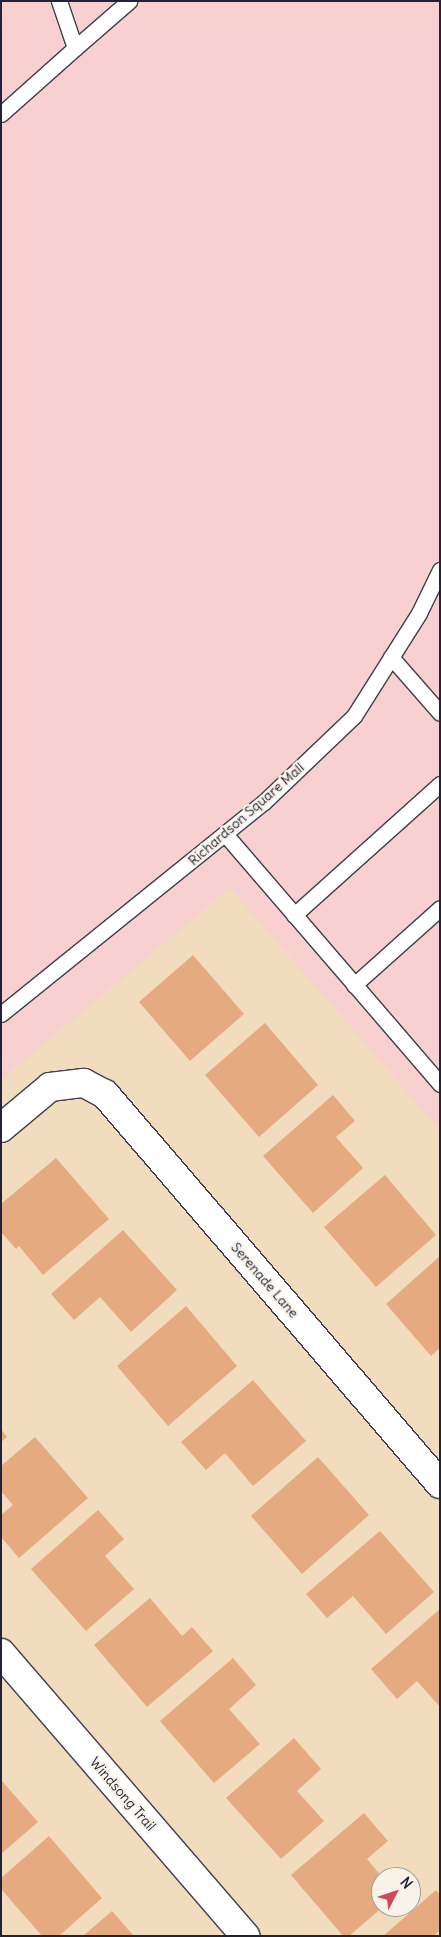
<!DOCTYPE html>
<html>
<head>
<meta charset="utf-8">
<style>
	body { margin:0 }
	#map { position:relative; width:441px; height:1937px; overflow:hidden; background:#f1ddbd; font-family:Delius,sans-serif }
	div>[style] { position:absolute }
	.built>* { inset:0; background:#f7d0cf }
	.building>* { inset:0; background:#e6aa80 }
	.roads { filter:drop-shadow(1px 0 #413e4e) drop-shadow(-1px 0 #413e4e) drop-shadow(0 1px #413e4e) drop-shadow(0 -1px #413e4e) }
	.service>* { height:15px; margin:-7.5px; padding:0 7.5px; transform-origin:7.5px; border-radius:7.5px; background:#fff }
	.minor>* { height:28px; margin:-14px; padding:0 14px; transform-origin:14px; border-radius:14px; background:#fff }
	span { translate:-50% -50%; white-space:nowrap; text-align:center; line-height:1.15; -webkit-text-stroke:4.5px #f7f3e8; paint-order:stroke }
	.street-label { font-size:14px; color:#22223b }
	.frame { position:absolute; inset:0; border:2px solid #22223b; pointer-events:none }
	.north { position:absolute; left:371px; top:1867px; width:50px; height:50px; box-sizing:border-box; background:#f7f3e8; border:1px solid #a29fa3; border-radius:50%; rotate:49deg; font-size:14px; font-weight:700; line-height:20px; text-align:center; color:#22223b }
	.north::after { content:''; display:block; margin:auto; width:18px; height:22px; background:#d1495b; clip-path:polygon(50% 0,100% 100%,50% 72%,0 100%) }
</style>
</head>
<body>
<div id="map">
	<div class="built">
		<div style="clip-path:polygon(1px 1px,440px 1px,440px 1130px,230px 888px,1px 1080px)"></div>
	</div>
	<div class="building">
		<div style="clip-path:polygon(193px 955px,244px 1014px,190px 1061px,139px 1002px)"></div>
		<div style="clip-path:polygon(265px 1023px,318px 1085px,259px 1137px,205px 1075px)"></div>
		<div style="clip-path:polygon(333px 1095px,355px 1121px,336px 1137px,363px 1168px,313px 1213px,263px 1156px)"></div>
		<div style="clip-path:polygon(56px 1158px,109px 1219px,43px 1275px,19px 1246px,16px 1249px,1px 1232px,1px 1204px)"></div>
		<div style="clip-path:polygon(385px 1175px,436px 1235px,376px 1287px,324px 1227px)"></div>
		<div style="clip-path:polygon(123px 1230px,177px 1290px,131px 1332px,100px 1297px,74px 1320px,51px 1294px)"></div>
		<div style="clip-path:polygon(440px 1256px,440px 1348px,431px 1356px,386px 1304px)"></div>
		<div style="clip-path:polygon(186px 1306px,237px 1366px,168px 1426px,117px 1366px)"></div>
		<div style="clip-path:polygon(253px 1380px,306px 1441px,253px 1486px,225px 1453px,206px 1470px,181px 1442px)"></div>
		<div style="clip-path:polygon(1px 1429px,7px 1437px,1px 1442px)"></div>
		<div style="clip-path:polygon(35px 1437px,88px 1498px,19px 1558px,1px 1537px,1px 1515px,13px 1505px,1px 1491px,1px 1466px)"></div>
		<div style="clip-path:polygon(318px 1457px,369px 1515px,302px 1574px,251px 1516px)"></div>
		<div style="clip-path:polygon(98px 1510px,124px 1539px,105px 1556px,134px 1589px,86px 1631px,31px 1569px)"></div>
		<div style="clip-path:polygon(380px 1531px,434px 1592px,386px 1634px,353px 1596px,327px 1618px,306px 1594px)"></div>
		<div style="clip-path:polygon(150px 1598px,182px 1636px,192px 1627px,213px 1651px,147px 1707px,94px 1645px)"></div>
		<div style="clip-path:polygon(440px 1609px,440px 1707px,417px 1681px,397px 1699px,371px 1669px)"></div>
		<div style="clip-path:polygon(233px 1658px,256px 1685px,229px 1709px,260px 1744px,214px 1783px,160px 1721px)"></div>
		<div style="clip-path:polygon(294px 1738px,321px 1769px,297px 1791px,324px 1821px,281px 1859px,226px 1798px)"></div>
		<div style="clip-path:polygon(1px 1780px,38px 1822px,1px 1854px)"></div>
		<div style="clip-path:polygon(364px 1813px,388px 1841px,367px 1859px,382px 1877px,383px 1907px,349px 1936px,343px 1936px,291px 1875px)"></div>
		<div style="clip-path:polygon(49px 1836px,102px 1898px,59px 1936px,42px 1936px,1px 1889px,1px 1878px)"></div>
		<div style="clip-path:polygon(436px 1890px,440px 1895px,440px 1930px,434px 1936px,383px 1936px)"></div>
		<div style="clip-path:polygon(112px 1911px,134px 1936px,83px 1936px)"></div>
	</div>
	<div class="roads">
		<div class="service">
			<div style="left:75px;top:48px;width:72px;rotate:-41deg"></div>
			<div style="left:1px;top:114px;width:99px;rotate:-41.7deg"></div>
			<div style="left:75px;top:48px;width:50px;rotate:-108.8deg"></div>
			<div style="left:391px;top:657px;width:74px;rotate:48.8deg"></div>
			<div style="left:225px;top:834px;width:330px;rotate:49.3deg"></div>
			<div style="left:294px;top:915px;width:196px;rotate:-41.9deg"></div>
			<div style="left:354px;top:985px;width:115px;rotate:-41.8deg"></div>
			<div style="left:1px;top:1014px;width:338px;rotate:-38.9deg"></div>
			<div style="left:264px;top:802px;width:124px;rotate:-43.7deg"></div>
			<div style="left:354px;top:716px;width:122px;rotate:-57.7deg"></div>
			<div style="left:419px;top:613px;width:48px;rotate:-64deg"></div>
		</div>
		<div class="minor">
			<div style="left:1px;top:1128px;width:64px;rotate:-39.9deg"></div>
			<div style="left:50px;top:1087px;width:34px;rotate:-7deg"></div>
			<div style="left:84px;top:1083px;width:24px;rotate:28deg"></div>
			<div style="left:105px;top:1094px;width:514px;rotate:49.34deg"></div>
			<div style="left:1px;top:1653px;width:374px;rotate:49.2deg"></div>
		</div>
	</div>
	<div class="street-label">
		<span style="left:246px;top:814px;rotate:-41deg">Richardson Square Mall</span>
		<span style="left:265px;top:1280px;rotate:49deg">Serenade Lane</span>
		<span style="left:123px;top:1794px;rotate:49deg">Windsong Trail</span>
	</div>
	<div class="frame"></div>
	<div class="north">N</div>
</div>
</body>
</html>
